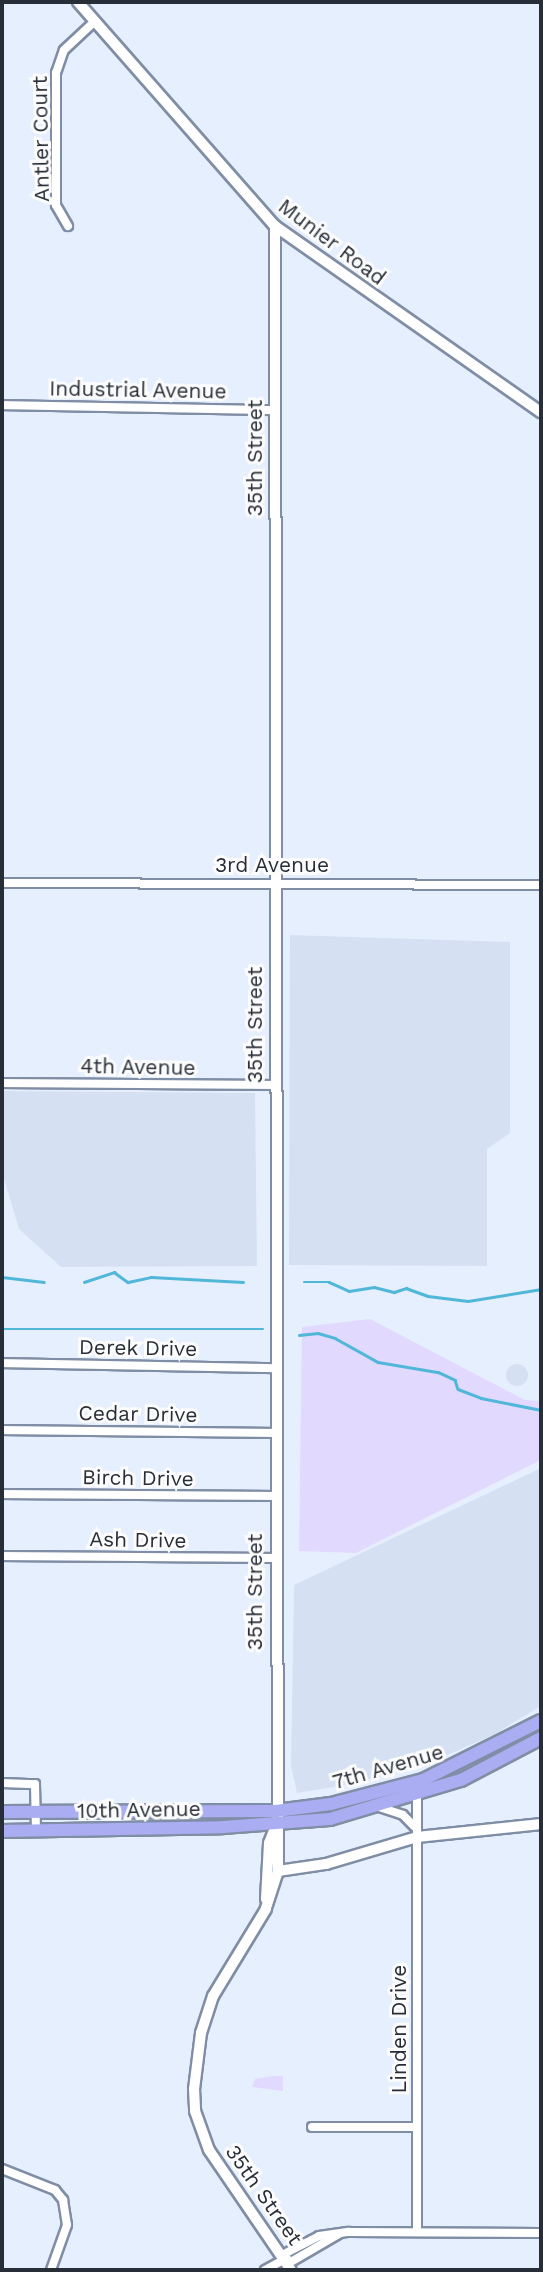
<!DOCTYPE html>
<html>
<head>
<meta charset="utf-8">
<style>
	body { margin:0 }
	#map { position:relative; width:543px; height:2272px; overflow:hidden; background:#e6effe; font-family:"Work Sans",sans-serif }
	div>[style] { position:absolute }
	.built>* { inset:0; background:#d5e1f3 }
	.round { border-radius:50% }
	.green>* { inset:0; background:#e2d9ff }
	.stream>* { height:2.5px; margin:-1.25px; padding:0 1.25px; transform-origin:1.25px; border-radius:1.25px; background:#51b7d9 }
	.roads { filter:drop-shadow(2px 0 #808ea5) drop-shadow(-2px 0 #808ea5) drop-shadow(0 2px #808ea5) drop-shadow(0 -2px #808ea5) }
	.minor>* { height:8px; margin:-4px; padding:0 4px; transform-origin:4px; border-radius:4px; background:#fff }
	.tertiary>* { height:10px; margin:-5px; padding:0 5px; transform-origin:5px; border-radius:5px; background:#fff }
	.primary>* { height:12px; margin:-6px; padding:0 6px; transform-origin:6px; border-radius:6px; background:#aaadf2 }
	span { translate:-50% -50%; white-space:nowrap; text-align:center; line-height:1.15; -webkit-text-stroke:6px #fcfcfc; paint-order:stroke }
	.street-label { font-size:21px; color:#282e38 }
	.frame { position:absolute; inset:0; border:4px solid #282e38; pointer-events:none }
</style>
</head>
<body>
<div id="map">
	<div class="built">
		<div style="clip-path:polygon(290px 935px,510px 942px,510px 1133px,487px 1149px,487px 1266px,289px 1265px)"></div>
		<div style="clip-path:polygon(2px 1091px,255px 1093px,257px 1266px,61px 1267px,19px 1229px,2px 1172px)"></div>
		<div class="round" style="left:506px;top:1364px;width:22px;height:22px"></div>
		<div style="clip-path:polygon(541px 1468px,541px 1706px,495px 1734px,436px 1760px,358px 1783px,297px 1793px,291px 1766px,294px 1585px)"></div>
	</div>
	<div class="green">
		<div style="clip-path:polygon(370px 1319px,525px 1400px,541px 1401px,541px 1460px,356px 1553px,299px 1551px,302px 1327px)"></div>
		<div style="clip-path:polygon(273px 2076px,283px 2076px,283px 2091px,252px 2087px,255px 2079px)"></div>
	</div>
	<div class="stream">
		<div style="left:2px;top:1277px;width:42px;rotate:6.8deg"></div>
		<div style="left:84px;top:1282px;width:32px;rotate:-18deg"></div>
		<div style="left:114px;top:1272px;width:17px;rotate:36deg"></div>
		<div style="left:128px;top:1282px;width:24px;rotate:-12deg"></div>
		<div style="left:151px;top:1277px;width:92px;rotate:3.1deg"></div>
		<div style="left:304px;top:1282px;width:25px"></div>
		<div style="left:329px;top:1282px;width:22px;rotate:24deg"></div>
		<div style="left:349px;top:1291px;width:25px;rotate:-9deg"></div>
		<div style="left:374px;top:1287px;width:21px;rotate:14deg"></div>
		<div style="left:394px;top:1292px;width:13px;rotate:-18deg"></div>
		<div style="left:406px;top:1288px;width:23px;rotate:20deg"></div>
		<div style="left:428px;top:1296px;width:40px;rotate:7.1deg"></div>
		<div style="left:468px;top:1301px;width:74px;rotate:-9.3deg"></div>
		<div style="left:4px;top:1329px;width:259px"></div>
		<div style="left:299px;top:1335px;width:19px;rotate:-6deg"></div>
		<div style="left:318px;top:1333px;width:18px;rotate:16deg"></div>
		<div style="left:335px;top:1338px;width:49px;rotate:29.2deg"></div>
		<div style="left:378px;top:1362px;width:61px;rotate:9.5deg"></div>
		<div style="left:438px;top:1372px;width:19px;rotate:25deg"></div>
		<div style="left:455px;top:1380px;width:9px;rotate:72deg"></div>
		<div style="left:458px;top:1389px;width:25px;rotate:21deg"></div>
		<div style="left:481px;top:1398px;width:61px;rotate:11.3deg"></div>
	</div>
	<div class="roads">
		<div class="minor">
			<div style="left:68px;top:226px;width:24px;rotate:-120deg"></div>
			<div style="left:56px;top:205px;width:132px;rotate:-90deg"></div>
			<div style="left:56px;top:73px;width:24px;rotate:-71deg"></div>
			<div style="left:64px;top:50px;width:42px;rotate:-43.1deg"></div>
			<div style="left:2px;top:405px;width:272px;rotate:1.1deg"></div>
			<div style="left:2px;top:883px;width:539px;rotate:0.21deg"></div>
			<div style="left:2px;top:1083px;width:272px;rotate:0.4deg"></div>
			<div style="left:2px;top:1363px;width:272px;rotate:1.1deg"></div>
			<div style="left:2px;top:1430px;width:272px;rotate:0.6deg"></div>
			<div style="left:2px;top:1494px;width:272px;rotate:0.4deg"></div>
			<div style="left:2px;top:1556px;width:273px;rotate:0.4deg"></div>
			<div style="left:2px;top:1783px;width:33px;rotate:2deg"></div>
			<div style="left:35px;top:1784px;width:46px;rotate:88.8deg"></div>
			<div style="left:379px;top:1807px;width:25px;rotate:18deg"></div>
			<div style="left:403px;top:1815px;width:16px;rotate:45deg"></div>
			<div style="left:312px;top:2127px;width:105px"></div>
			<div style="left:2px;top:2169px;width:57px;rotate:21.6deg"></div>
			<div style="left:55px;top:2190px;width:13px;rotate:51deg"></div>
			<div style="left:63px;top:2200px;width:25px;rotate:81deg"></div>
			<div style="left:67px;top:2225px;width:48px;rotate:109.6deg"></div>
			<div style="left:417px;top:2232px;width:436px;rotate:-90deg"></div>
			<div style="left:284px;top:2254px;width:39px;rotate:-27deg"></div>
			<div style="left:319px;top:2236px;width:30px;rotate:-8deg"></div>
			<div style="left:349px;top:2232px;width:192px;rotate:0.3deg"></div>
			<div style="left:289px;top:2263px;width:58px;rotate:-30.1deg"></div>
			<div style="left:265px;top:2270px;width:25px;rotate:-29deg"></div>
		</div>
		<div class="tertiary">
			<div style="left:78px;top:2px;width:298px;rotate:48.7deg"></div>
			<div style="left:275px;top:226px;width:325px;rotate:35deg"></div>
			<div style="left:275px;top:226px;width:1645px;rotate:89.9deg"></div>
			<div style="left:278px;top:1871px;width:40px;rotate:108deg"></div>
			<div style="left:266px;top:1909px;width:102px;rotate:121.3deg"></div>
			<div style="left:213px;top:1996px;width:39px;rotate:108deg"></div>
			<div style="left:201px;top:2033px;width:56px;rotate:97.1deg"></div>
			<div style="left:194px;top:2089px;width:22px;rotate:87deg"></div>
			<div style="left:195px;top:2111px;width:41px;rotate:70.3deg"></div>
			<div style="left:209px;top:2150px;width:145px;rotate:55.7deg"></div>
			<div style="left:278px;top:1871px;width:49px;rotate:-8.3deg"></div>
			<div style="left:326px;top:1864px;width:95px;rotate:-16.5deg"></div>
			<div style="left:417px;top:1837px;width:125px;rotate:-6deg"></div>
			<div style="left:266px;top:1899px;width:56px;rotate:-86.9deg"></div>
			<div style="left:269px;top:1843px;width:16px;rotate:-68deg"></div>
		</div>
		<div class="primary">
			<div style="left:2px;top:1812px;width:274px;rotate:-0.2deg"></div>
			<div style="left:276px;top:1811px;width:55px;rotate:-7.3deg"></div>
			<div style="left:331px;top:1804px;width:95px;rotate:-14.6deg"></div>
			<div style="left:423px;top:1780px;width:132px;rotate:-26.6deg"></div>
			<div style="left:2px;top:1831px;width:221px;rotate:-1deg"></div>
			<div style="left:223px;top:1827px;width:107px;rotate:-4.3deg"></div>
			<div style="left:330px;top:1819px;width:137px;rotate:-16.6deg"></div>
			<div style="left:461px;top:1780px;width:90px;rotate:-27.7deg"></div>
		</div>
	</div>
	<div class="street-label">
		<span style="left:41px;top:139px;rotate:-91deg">Antler Court</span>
		<span style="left:332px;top:242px;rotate:37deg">Munier Road</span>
		<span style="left:138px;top:390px;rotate:1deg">Industrial Avenue</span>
		<span style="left:255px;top:458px;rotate:-90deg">35th Street</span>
		<span style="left:272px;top:865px">3rd Avenue</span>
		<span style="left:255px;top:1025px;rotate:-90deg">35th Street</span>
		<span style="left:138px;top:1067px;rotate:1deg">4th Avenue</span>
		<span style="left:138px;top:1348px;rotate:1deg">Derek Drive</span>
		<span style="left:138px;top:1414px;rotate:1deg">Cedar Drive</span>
		<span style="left:138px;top:1478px;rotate:1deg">Birch Drive</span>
		<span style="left:138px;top:1540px;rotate:1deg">Ash Drive</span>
		<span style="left:255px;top:1592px;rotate:-90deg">35th Street</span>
		<span style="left:388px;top:1767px;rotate:-16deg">7th Avenue</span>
		<span style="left:139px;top:1810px;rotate:-1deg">10th Avenue</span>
		<span style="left:399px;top:2029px;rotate:-90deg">Linden Drive</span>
		<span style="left:264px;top:2195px;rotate:55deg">35th Street</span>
	</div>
	<div class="frame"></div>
</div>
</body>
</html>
